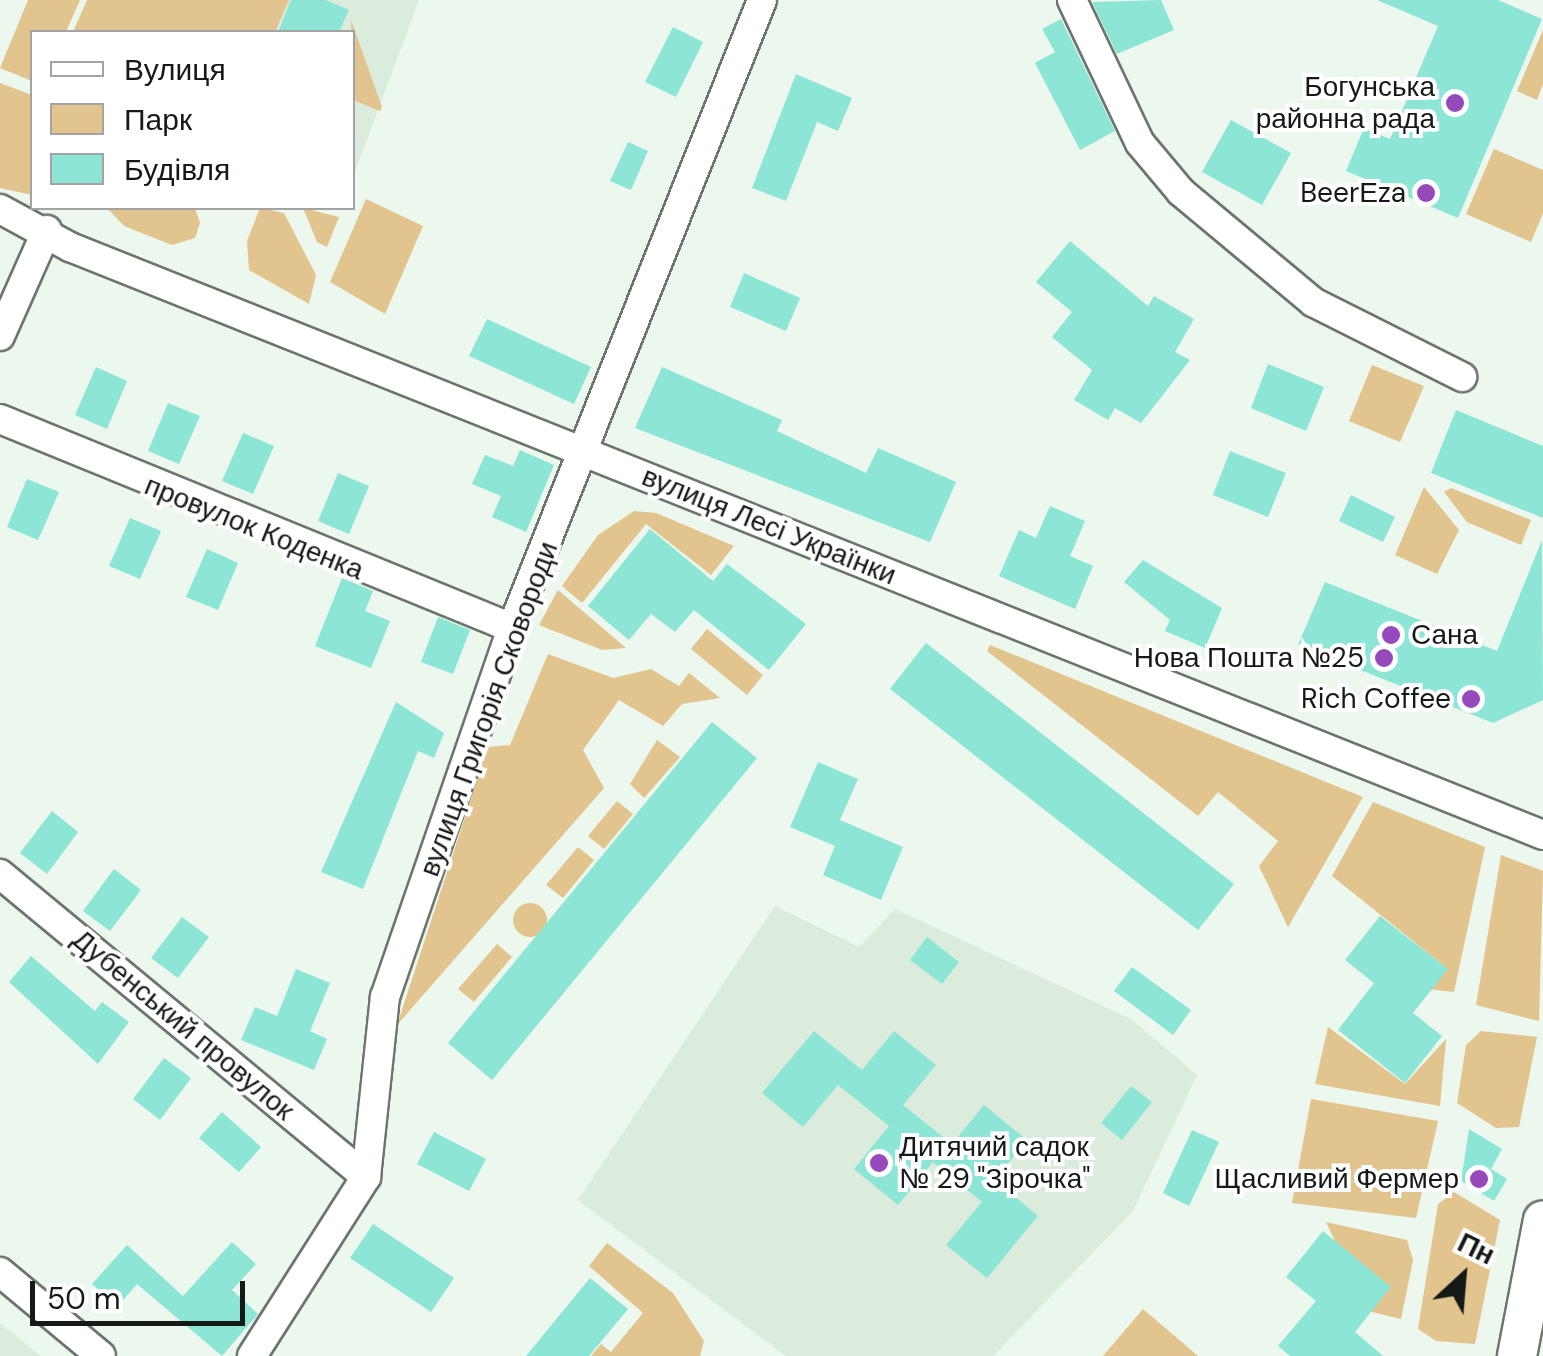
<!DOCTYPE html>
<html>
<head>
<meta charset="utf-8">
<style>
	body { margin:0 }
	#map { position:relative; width:1543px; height:1356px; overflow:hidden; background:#ecf7ed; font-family:"DM Sans",sans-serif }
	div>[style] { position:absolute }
	.built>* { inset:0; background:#dbecdc }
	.green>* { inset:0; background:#e2c48e }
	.round { border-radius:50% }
	.building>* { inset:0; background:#8de5d5 }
	.roads { filter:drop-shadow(2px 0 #6b756c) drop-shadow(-2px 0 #6b756c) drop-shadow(0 2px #6b756c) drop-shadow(0 -2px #6b756c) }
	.minor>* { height:28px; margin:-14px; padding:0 14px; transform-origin:14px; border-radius:14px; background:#fff }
	.major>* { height:38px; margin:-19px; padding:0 19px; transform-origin:19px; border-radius:19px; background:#fff }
	.dots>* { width:28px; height:28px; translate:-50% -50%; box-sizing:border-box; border:5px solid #fff; border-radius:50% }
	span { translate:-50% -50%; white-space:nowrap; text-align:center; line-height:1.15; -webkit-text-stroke:8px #fff; paint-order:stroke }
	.poi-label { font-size:28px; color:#161a17 }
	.right { translate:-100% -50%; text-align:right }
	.left { translate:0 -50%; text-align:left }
	.street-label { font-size:28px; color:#161a17 }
	.legend { position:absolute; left:30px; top:30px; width:325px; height:180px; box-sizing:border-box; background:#fff; border:2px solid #a2a3a2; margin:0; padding:12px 18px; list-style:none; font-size:30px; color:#161a17 }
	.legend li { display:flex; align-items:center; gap:20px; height:50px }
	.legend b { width:50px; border:2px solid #a2a3a2 }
	.north { position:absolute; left:1413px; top:1226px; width:100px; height:100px; -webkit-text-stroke:8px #fff; paint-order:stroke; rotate:26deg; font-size:28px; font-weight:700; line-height:40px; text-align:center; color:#161a17 }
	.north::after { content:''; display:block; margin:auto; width:35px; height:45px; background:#161a17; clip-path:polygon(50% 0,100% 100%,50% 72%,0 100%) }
	.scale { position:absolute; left:30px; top:1281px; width:215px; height:45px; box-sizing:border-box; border:5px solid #161a17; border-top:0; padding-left:12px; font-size:30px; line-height:35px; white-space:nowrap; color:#161a17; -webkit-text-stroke:8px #fff; paint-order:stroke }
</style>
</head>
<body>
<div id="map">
	<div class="built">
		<div style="clip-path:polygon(177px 0,419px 0,354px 175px,352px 32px,176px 32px)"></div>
		<div style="clip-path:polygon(775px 906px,859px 947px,895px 909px,1131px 1019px,1197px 1075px,1133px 1211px,993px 1356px,786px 1356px,578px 1200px)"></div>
		<div style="clip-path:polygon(0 1323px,41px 1356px,0 1356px)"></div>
	</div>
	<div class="green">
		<div style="clip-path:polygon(28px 0,80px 0,66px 32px,32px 32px,32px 81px,0 68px)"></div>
		<div style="clip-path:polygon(87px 0,289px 0,275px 32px,73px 32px)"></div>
		<div style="clip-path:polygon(351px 20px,382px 107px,380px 111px,353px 100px)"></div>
		<div style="clip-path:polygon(1543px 30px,1543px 84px,1537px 100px,1517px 91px)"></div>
		<div style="clip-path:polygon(0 83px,32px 95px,32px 195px,0 188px)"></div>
		<div style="clip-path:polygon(1494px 149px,1543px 170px,1543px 213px,1531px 242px,1466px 214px)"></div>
		<div style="clip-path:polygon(366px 199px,423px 226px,385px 314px,330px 282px)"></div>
		<div style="clip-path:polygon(107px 208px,195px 208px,200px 223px,195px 238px,172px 245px,124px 226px)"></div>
		<div style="clip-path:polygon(260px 208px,284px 213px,316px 275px,309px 304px,249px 270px,247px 241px)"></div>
		<div style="clip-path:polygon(303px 208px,339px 217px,327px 247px,317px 242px)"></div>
		<div style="clip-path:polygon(1372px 365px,1424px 386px,1400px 442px,1349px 421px)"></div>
		<div style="clip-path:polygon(1424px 487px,1459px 530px,1437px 574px,1395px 555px)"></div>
		<div style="clip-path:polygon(1451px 488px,1531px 520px,1521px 545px,1467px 522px,1444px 492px)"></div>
		<div style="clip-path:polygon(634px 511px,656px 513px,734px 546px,711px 575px,646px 524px,582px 603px,562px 586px,598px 535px)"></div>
		<div style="clip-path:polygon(558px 590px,626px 648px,602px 650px,539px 625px)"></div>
		<div style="clip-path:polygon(707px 629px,763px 675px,747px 695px,691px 649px)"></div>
		<div style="clip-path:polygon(990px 645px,1363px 797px,1288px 927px,1259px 866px,1278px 841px,1218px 792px,1198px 816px,987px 651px)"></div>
		<div style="clip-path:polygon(548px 654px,613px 678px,651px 669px,679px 686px,689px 673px,720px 698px,682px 704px,663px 726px,619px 700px,583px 750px,604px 788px,397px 1025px,488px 747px,510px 745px)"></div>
		<div style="clip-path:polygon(657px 740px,680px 757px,644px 798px,630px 784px)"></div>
		<div style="clip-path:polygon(617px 801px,633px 814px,604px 849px,588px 836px)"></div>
		<div style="clip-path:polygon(1373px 802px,1485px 847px,1454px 992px,1426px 989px,1443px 965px,1332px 876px)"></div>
		<div style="clip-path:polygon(578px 847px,594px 860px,563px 898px,546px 885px)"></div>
		<div style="clip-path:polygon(1501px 855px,1543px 871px,1539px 1021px,1476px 1005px)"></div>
		<div class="round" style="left:513px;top:903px;width:34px;height:34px"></div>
		<div style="clip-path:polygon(497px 944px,512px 957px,474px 1002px,458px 989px)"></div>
		<div style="clip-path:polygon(1328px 1027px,1405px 1084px,1446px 1039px,1440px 1106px,1315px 1084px)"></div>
		<div style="clip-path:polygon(1481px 1031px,1537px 1037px,1519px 1127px,1496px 1128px,1457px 1103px,1466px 1045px)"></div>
		<div style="clip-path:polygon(1311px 1099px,1438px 1121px,1416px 1218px,1292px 1203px)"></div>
		<div style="clip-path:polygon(1454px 1192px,1500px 1220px,1475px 1344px,1436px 1341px,1418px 1329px,1438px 1204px)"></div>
		<div style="clip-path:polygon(1326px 1222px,1407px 1240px,1413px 1260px,1401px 1319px,1368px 1311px)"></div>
		<div style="clip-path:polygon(607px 1243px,673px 1293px,704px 1341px,700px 1356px,591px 1356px,601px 1344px,611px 1352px,643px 1313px,589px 1266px)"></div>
		<div style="clip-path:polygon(1143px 1309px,1176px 1337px,1198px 1356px,1103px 1356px)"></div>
	</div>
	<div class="building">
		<div style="clip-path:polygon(291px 0,326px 0,349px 10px,339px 32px,278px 32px)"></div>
		<div style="clip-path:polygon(1161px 0,1174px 30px,1117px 54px,1092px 2px)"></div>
		<div style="clip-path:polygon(1377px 0,1498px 0,1542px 19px,1458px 218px,1346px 171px,1364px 128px,1390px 139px,1438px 26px)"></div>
		<div style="clip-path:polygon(1061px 19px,1115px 131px,1080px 150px,1035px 63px,1055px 52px,1042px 29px)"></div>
		<div style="clip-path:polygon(673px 27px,703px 42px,676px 97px,645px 82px)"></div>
		<div style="clip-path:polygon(796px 74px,852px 98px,838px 131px,817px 122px,786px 201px,752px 188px)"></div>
		<div style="clip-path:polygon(1231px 120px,1291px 153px,1262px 205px,1202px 172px)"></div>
		<div style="clip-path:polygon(628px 142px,648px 151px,631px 190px,610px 181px)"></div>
		<div style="clip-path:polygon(1070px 241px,1148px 306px,1154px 296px,1194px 319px,1175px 352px,1190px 360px,1141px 423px,1115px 408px,1108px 420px,1074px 400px,1092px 370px,1052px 337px,1072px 312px,1036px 282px)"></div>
		<div style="clip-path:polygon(744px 273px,800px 298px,786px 331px,730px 307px)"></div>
		<div style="clip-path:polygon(487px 319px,591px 367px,574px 404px,469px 356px)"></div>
		<div style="clip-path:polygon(1268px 364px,1324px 387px,1306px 431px,1251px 408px)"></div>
		<div style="clip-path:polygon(96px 367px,127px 381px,107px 429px,75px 415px)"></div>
		<div style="clip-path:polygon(662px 367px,782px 420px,777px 431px,866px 473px,878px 448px,956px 482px,930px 542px,635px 428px)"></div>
		<div style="clip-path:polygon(168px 403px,200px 416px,179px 464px,148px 451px)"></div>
		<div style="clip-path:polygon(1456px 410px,1543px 446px,1543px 518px,1431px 473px)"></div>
		<div style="clip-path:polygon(243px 433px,274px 446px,253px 494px,222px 481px)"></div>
		<div style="clip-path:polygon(520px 450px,554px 465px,526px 532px,492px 517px,501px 496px,472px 484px,485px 455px,513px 466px)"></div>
		<div style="clip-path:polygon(1230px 451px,1286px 473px,1268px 517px,1213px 495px)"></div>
		<div style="clip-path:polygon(338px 473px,369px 486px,349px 534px,318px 521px)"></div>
		<div style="clip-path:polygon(27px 479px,59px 492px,38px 540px,7px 527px)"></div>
		<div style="clip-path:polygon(1351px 495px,1395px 517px,1383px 542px,1339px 521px)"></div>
		<div style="clip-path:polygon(1050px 506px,1085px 521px,1070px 556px,1093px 566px,1075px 609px,999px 576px,1019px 530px,1036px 538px)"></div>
		<div style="clip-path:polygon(130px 518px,161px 531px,140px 579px,109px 566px)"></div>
		<div style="clip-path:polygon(650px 529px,713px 581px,727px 564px,806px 624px,769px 670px,694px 610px,675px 632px,651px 614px,629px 640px,588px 606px)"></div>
		<div style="clip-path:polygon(1542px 540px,1543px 700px,1493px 723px,1298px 645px,1325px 582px,1497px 651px)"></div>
		<div style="clip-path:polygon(207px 549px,238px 563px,218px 610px,186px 597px)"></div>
		<div style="clip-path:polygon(1143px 560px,1222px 608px,1205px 648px,1165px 631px,1170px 620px,1124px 582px)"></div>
		<div style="clip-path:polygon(342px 578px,373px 591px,365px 611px,390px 621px,371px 668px,315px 646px)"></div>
		<div style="clip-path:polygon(438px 617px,470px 630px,453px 674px,421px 662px)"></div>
		<div style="clip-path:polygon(926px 643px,1234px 884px,1198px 930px,890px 689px)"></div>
		<div style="clip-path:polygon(396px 702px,444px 733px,434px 758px,418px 751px,363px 889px,321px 872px)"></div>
		<div style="clip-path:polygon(712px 722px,757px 758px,492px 1080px,448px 1043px)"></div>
		<div style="clip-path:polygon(818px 762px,858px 779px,840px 820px,903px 847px,881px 900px,823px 875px,835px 846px,790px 827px)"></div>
		<div style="clip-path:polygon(52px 811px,78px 832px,47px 874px,20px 853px)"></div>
		<div style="clip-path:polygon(114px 869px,141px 890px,110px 931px,83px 911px)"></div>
		<div style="clip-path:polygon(1380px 916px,1448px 969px,1413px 1013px,1442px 1036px,1405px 1083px,1338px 1030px,1374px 983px,1345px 960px)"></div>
		<div style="clip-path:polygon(182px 917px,209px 937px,178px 978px,151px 958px)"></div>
		<div style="clip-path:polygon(927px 937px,959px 962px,942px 984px,910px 960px)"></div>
		<div style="clip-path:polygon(31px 956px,95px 1011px,102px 1002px,129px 1022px,98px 1064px,9px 982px)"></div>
		<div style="clip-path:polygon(1132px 967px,1191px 1010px,1173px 1035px,1114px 991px)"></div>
		<div style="clip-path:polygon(296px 969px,330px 983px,310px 1031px,327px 1039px,314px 1070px,241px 1040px,255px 1007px,277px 1016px)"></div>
		<div style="clip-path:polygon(814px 1031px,862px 1070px,894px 1031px,936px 1065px,903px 1105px,952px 1144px,984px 1105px,1027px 1140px,995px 1180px,1038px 1216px,987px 1278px,946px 1245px,982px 1202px,933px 1162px,898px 1205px,854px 1169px,889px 1126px,838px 1085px,803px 1127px,762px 1093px)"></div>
		<div style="clip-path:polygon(164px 1058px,191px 1078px,160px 1120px,133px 1099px)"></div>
		<div style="clip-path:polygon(1131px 1086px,1152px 1102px,1122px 1140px,1101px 1123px)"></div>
		<div style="clip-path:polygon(222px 1112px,261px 1147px,239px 1172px,199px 1138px)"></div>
		<div style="clip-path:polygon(1469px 1129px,1502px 1149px,1491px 1169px,1507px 1179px,1494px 1201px,1461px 1181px)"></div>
		<div style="clip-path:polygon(1192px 1130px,1219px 1142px,1189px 1206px,1163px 1193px)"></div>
		<div style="clip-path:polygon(434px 1132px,486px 1159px,469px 1191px,417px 1164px)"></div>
		<div style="clip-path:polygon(373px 1224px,454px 1278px,431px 1312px,350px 1258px)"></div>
		<div style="clip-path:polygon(1323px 1231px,1391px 1287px,1355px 1332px,1383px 1356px,1290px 1356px,1278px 1346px,1316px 1301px,1286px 1277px)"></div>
		<div style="clip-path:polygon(232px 1242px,256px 1264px,232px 1290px,258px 1314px,222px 1356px,137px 1284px,117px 1307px,92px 1284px,127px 1245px,183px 1296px)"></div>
		<div style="clip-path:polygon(590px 1278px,628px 1309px,589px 1356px,526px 1356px)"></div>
	</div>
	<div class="roads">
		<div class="minor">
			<div style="left:1072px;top:0;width:158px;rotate:64.6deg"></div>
			<div style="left:1140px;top:143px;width:64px;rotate:50.1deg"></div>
			<div style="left:1181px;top:192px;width:172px;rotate:39.8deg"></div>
			<div style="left:1313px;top:302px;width:167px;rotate:26.7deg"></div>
			<div style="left:0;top:209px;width:80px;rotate:28.5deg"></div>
			<div style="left:70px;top:247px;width:1586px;rotate:21.76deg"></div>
			<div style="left:0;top:336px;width:116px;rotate:-66.1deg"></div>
			<div style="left:0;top:419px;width:553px;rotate:22.21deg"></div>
			<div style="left:0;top:874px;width:475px;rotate:39.6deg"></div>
			<div style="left:0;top:1272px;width:131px;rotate:39.7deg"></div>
			<div style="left:252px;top:1356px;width:212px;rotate:-57.5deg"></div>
			<div style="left:366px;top:1177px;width:181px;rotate:-84deg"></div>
			<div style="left:385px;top:997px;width:390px;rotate:-71deg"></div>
			<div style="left:512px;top:628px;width:676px;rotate:-68.29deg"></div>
		</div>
		<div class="major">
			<div style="left:1517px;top:1356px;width:138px;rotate:-79.2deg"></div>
		</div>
	</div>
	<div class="dots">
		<div style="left:1455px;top:103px;background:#9549ba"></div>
		<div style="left:1426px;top:193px;background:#9549ba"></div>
		<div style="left:1391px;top:635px;background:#9549ba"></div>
		<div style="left:1384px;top:658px;background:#9549ba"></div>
		<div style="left:1471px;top:699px;background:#9549ba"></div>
		<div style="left:879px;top:1163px;background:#9549ba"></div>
		<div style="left:1479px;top:1179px;background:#9549ba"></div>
	</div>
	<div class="poi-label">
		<span class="right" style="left:1435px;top:103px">Богунська<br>районна рада</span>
		<span class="right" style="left:1406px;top:193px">BeerЕza</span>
		<span class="left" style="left:1411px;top:635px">Сана</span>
		<span class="right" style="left:1364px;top:658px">Нова Пошта №25</span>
		<span class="right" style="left:1451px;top:699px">Rich Coffee</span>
		<span class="left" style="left:899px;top:1163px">Дитячий садок<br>№ 29 "Зірочка"</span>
		<span class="right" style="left:1459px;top:1179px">Щасливий Фермер</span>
	</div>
	<div class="street-label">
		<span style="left:769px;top:526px;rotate:22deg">вулиця Лесі Українки</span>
		<span style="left:254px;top:528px;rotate:22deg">провулок Коденка</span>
		<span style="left:489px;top:709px;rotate:-70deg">вулиця Григорія Сковороди</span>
		<span style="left:183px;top:1025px;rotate:40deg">Дубенський провулок</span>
	</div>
	<ul class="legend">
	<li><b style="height:12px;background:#fff"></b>Вулиця</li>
	<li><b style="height:28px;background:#e2c48e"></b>Парк</li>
	<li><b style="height:28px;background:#8de5d5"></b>Будівля</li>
	</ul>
	<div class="north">Пн</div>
	<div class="scale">50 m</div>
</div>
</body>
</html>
